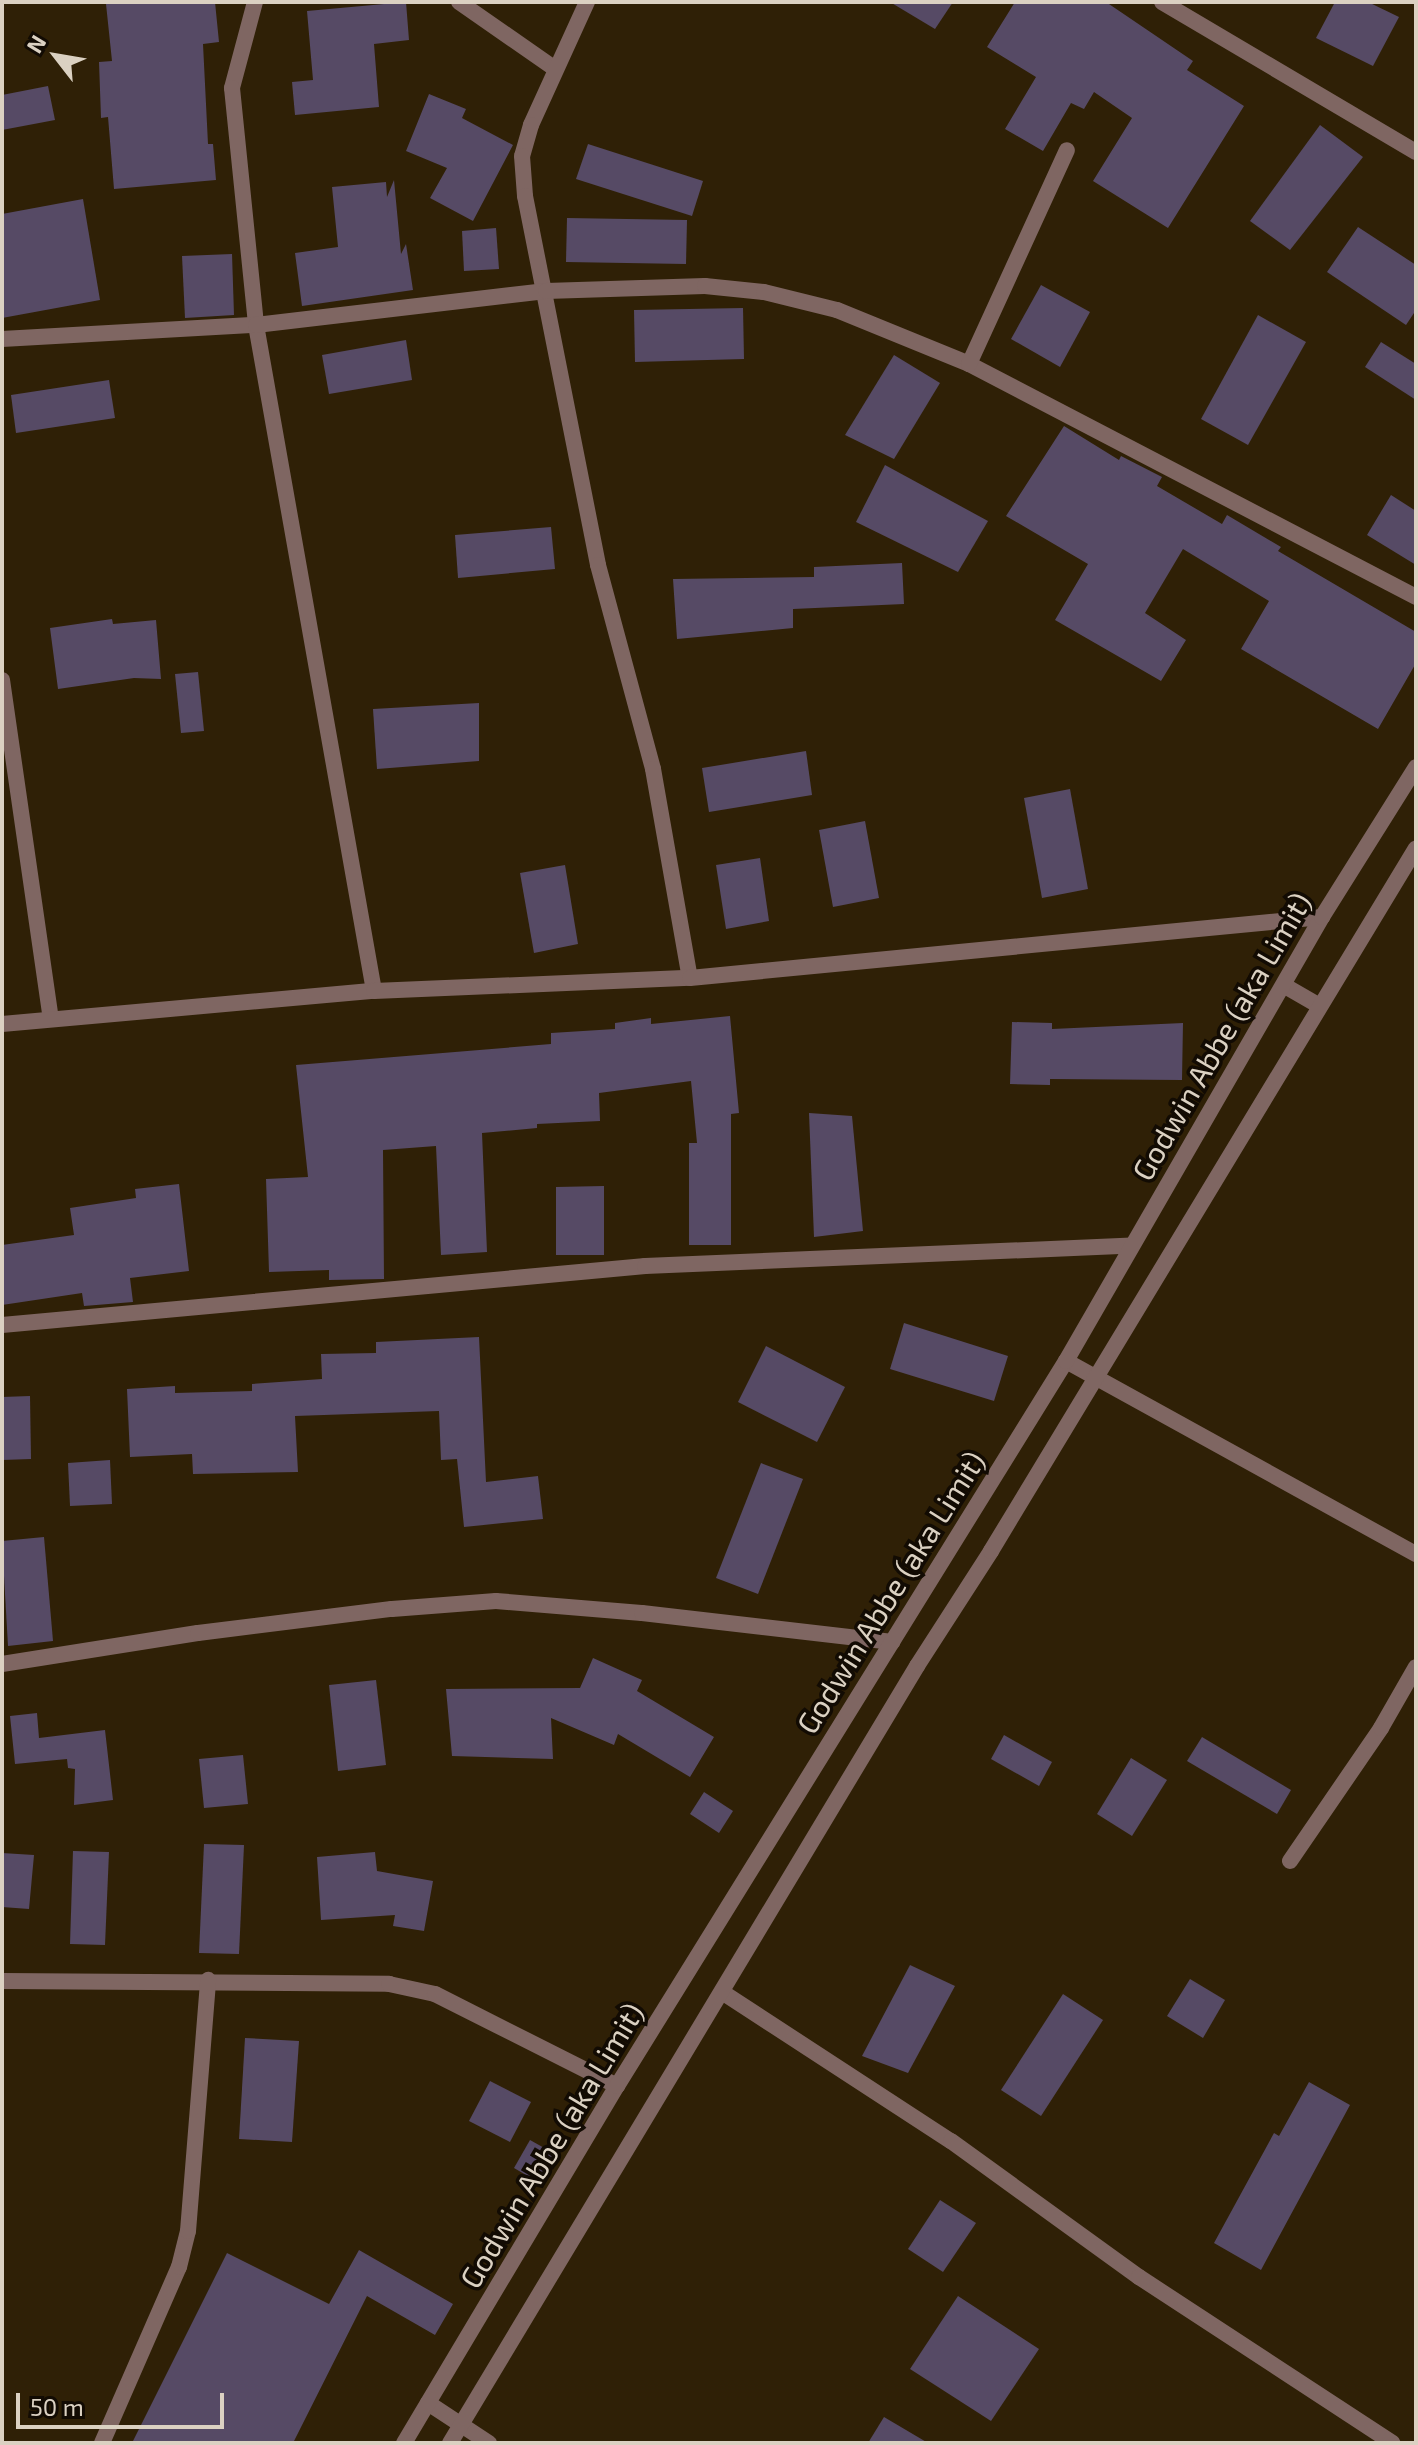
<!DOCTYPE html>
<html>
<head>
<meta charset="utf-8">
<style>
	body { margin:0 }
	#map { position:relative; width:1418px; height:2445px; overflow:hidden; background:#2f2006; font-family:"Exo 2",sans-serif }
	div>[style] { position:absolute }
	.building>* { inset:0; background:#564a65 }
	.minor>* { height:16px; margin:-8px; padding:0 8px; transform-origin:8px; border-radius:8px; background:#7f6662 }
	.tertiary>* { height:16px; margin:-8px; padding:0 8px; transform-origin:8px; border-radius:8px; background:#7f6662 }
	span { translate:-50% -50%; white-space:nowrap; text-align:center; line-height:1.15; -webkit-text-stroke:7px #120b03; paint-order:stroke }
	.street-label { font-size:30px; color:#dbd1c2 }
	.frame { position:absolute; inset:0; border:4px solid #dbd1c2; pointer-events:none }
	.north { position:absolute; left:16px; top:16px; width:80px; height:80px; -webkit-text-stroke:6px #120b03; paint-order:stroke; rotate:301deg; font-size:22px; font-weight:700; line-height:32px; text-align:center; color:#dbd1c2 }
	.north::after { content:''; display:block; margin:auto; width:28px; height:36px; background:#dbd1c2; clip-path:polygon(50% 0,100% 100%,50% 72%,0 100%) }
	.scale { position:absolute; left:16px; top:2393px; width:208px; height:36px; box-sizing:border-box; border:4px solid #dbd1c2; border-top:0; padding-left:10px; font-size:24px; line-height:28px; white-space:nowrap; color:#dbd1c2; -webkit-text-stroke:6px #120b03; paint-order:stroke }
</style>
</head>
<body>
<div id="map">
	<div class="building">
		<div style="clip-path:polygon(122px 2px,215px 2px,219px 42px,203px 44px,208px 144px,213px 144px,216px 180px,114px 189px,108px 117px,101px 118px,99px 62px,112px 61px,106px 4px)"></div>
		<div style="clip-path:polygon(406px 2px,409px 40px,374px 44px,379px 107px,295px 115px,292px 82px,313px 80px,307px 11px)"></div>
		<div style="clip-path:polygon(890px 2px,953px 2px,935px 29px)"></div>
		<div style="clip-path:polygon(1015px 2px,1106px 2px,1193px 61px,1187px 70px,1244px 106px,1168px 228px,1093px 181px,1132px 118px,1094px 92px,1084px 109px,1071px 103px,1043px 151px,1005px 129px,1036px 77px,987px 47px)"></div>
		<div style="clip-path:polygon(1335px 2px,1368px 2px,1399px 17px,1373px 66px,1316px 38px)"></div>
		<div style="clip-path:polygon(48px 86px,55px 120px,2px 130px,2px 95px)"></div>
		<div style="clip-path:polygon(429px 94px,466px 109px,462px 118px,513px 145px,473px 221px,430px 198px,447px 168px,406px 151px)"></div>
		<div style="clip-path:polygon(1320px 125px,1363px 157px,1290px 250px,1250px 221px)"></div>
		<div style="clip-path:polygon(588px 144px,703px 181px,692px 216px,576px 179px)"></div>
		<div style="clip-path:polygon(394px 180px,401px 254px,406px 244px,413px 290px,302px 306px,295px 253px,338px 247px,332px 187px,386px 182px,387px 197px)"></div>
		<div style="clip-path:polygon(83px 199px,100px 300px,2px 318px,2px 214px)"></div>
		<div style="clip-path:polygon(567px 218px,687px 220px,686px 264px,566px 262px)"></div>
		<div style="clip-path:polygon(1358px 227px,1416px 265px,1416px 310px,1406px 325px,1327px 272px)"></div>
		<div style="clip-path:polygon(496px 228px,499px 269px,464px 271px,462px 231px)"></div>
		<div style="clip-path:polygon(232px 254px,234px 315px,185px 318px,182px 256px)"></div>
		<div style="clip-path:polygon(1041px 285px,1090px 312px,1060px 367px,1011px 339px)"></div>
		<div style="clip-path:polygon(743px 308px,744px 359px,635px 362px,634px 310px)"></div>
		<div style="clip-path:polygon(1258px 315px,1306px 342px,1248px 445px,1201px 419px)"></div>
		<div style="clip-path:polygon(406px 340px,412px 380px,329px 394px,322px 355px)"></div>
		<div style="clip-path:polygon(1381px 342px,1416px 364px,1416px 400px,1365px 367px)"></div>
		<div style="clip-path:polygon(894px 355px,940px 383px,894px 459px,845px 435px)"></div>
		<div style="clip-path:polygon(109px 380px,115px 418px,16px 433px,11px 395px)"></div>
		<div style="clip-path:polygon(1064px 426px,1119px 460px,1121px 456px,1162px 477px,1157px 486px,1222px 524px,1227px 515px,1281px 547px,1278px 551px,1416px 632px,1416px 663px,1378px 729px,1241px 649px,1269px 601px,1183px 549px,1145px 613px,1186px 640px,1161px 681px,1055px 620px,1088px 564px,1006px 516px)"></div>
		<div style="clip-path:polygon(885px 465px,988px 521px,958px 572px,856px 522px)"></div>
		<div style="clip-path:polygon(1391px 495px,1416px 511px,1416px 565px,1367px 535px)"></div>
		<div style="clip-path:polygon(551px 527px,555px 569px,458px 578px,455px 535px)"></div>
		<div style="clip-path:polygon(902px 563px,904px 604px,793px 609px,793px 628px,677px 639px,673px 579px,814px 577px,814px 567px)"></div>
		<div style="clip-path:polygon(112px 619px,113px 624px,156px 620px,161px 679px,134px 678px,58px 689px,50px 628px)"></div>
		<div style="clip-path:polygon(198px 672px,204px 731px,181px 733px,175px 674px)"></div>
		<div style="clip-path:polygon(479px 703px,479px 761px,377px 769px,373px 709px)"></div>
		<div style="clip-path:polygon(806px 751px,812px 795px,709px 812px,702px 768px)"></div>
		<div style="clip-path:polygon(1070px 789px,1088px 889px,1042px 898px,1024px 798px)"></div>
		<div style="clip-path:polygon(865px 821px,879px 898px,833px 907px,819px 830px)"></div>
		<div style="clip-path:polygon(760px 858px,769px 921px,726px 929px,716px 865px)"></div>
		<div style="clip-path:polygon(565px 865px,578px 944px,534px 953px,520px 873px)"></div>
		<div style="clip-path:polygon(730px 1016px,739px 1113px,731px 1114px,731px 1245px,689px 1245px,689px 1143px,697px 1143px,691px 1081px,599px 1093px,600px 1121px,537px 1124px,537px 1128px,482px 1133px,487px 1252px,441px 1255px,436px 1146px,383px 1150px,384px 1279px,329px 1280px,329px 1270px,269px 1272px,266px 1179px,308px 1177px,296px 1065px,551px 1044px,551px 1033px,615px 1029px,615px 1023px,651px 1018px,651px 1024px)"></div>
		<div style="clip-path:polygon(1012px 1022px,1052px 1023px,1052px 1029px,1183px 1023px,1182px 1080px,1050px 1079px,1050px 1085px,1010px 1084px)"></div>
		<div style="clip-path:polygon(809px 1113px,852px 1116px,863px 1231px,814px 1237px)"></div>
		<div style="clip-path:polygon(179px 1184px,189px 1271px,130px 1278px,133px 1302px,84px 1306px,82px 1293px,2px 1305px,2px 1245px,74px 1235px,70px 1208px,136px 1198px,135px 1189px)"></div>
		<div style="clip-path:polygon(604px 1186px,604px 1255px,556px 1255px,556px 1187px)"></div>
		<div style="clip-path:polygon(904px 1323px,1008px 1356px,994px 1401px,890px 1369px)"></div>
		<div style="clip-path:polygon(479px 1337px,486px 1482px,538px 1476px,543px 1519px,464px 1527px,457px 1459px,441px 1460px,439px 1411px,295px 1416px,298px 1472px,193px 1474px,192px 1454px,130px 1457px,127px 1389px,175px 1386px,175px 1393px,252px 1391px,252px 1384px,322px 1379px,321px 1354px,376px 1353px,376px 1342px)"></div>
		<div style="clip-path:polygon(766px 1346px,845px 1387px,817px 1442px,738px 1402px)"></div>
		<div style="clip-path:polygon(30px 1396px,31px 1459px,2px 1460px,2px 1397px)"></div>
		<div style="clip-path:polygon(110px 1460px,112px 1504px,70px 1506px,68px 1463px)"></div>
		<div style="clip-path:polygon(761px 1463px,803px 1479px,758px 1594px,716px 1578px)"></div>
		<div style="clip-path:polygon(44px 1537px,53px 1641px,8px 1646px,2px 1541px)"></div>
		<div style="clip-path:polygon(593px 1658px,642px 1680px,637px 1691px,714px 1737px,690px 1777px,618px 1734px,614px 1745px,551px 1718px,553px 1759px,452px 1756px,446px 1689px,580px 1688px)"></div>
		<div style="clip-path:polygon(376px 1680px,386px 1765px,338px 1771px,329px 1685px)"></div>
		<div style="clip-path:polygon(37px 1713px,39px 1738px,105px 1730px,113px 1800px,74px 1805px,75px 1769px,68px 1768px,67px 1759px,15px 1764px,10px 1716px)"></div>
		<div style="clip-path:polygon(1004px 1735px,1052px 1762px,1039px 1786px,991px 1759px)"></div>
		<div style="clip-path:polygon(1202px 1737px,1291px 1790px,1277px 1814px,1187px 1761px)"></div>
		<div style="clip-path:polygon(243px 1755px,248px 1804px,204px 1808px,199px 1759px)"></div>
		<div style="clip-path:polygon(1131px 1758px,1167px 1780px,1132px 1836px,1097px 1814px)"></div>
		<div style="clip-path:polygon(704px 1792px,733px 1811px,719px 1833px,690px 1814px)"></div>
		<div style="clip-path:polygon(204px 1844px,244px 1845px,239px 1954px,199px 1953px)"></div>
		<div style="clip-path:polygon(73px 1851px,109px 1852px,105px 1945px,70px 1944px)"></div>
		<div style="clip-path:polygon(375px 1852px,377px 1871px,433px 1881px,424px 1931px,393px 1926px,395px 1915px,321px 1920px,317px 1857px)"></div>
		<div style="clip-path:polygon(2px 1853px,34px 1855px,29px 1909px,2px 1907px)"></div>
		<div style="clip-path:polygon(910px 1965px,955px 1986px,908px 2073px,862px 2056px)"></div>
		<div style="clip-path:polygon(1190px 1979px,1225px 2000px,1203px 2038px,1167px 2016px)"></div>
		<div style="clip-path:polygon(1063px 1994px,1103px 2020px,1041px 2116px,1001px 2090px)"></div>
		<div style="clip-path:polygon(245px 2038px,299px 2041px,292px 2142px,239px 2139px)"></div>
		<div style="clip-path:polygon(490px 2081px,531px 2102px,510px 2142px,469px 2121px)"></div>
		<div style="clip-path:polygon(1309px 2082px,1350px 2105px,1261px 2270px,1214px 2243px,1274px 2133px,1279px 2136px)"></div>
		<div style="clip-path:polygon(530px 2140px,555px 2154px,538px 2182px,514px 2168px)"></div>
		<div style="clip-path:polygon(940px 2200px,976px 2223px,943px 2272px,908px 2249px)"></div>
		<div style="clip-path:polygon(359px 2250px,453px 2304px,435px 2335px,367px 2296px,293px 2443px,132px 2443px,227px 2253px,329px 2304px)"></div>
		<div style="clip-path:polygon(958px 2296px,1039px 2349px,991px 2421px,910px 2369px)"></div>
		<div style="clip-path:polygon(884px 2417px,928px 2443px,868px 2443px)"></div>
	</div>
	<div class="minor">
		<div style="left:255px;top:2px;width:89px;rotate:105deg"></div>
		<div style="left:232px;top:88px;width:238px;rotate:84.2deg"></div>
		<div style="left:256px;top:325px;width:676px;rotate:79.95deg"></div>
		<div style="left:459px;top:2px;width:116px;rotate:34.8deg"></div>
		<div style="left:587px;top:2px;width:135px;rotate:114.5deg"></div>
		<div style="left:531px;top:125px;width:32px;rotate:106deg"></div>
		<div style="left:522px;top:156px;width:40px;rotate:85.7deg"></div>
		<div style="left:525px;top:196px;width:376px;rotate:78.8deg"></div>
		<div style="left:598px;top:565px;width:211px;rotate:74.9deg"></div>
		<div style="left:653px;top:769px;width:212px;rotate:80deg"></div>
		<div style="left:1162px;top:2px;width:295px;rotate:30.6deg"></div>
		<div style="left:2px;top:339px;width:254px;rotate:-3.2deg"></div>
		<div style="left:256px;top:325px;width:292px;rotate:-6.7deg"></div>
		<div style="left:546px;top:291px;width:159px;rotate:-1.8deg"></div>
		<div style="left:705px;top:286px;width:59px;rotate:5.8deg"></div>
		<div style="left:764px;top:292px;width:75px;rotate:13.9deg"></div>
		<div style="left:837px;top:310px;width:143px;rotate:22.2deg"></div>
		<div style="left:969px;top:364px;width:504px;rotate:27.53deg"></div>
		<div style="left:969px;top:364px;width:235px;rotate:-65.4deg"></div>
		<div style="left:2px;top:680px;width:342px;rotate:81.8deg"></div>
		<div style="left:2px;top:1024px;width:373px;rotate:-5.1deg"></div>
		<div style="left:374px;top:991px;width:316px;rotate:-2.4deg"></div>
		<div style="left:690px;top:978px;width:635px;rotate:-5.51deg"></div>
		<div style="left:2px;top:1325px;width:646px;rotate:-5.24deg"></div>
		<div style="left:645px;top:1266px;width:487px;rotate:-2.4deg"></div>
		<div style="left:1066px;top:1361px;width:400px;rotate:28.9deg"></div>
		<div style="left:2px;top:1664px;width:198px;rotate:-9deg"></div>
		<div style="left:198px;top:1633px;width:195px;rotate:-7.1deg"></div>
		<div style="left:392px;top:1609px;width:104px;rotate:-4.4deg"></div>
		<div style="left:496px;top:1601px;width:146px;rotate:4.7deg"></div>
		<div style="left:642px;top:1613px;width:252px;rotate:6.6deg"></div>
		<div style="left:1290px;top:1861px;width:161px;rotate:-55.6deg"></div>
		<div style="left:1381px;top:1728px;width:70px;rotate:-60.2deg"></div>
		<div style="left:2px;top:1981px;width:387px;rotate:0.4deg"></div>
		<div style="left:389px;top:1984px;width:47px;rotate:12.3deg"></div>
		<div style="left:435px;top:1994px;width:204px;rotate:26.8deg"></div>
		<div style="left:722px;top:1992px;width:273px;rotate:33.1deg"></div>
		<div style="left:951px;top:2141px;width:232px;rotate:35.9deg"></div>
		<div style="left:1139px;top:2277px;width:303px;rotate:33.2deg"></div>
		<div style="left:428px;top:2403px;width:73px;rotate:33.3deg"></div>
		<div style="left:102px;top:2443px;width:192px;rotate:-66.4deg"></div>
		<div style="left:179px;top:2267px;width:37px;rotate:-76deg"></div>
		<div style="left:188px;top:2231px;width:252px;rotate:-85.4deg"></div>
	</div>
	<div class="tertiary">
		<div style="left:1285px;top:986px;width:39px;rotate:30deg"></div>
		<div style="left:404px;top:2443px;width:416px;rotate:-59.2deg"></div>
		<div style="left:617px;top:2086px;width:853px;rotate:-58.23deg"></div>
		<div style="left:1066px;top:1361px;width:513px;rotate:-60.03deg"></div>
		<div style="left:1322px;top:917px;width:177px;rotate:-57.9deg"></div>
		<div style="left:450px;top:2443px;width:907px;rotate:-58.99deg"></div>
		<div style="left:917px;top:1666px;width:137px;rotate:-57.2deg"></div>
		<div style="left:991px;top:1551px;width:821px;rotate:-58.84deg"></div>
	</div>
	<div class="street-label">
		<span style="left:1221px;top:1036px;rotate:-60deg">Godwin Abbe (aka Limit)</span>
		<span style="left:890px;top:1592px;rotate:-58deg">Godwin Abbe (aka Limit)</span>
		<span style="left:551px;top:2145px;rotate:-59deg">Godwin Abbe (aka Limit)</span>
	</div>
	<div class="frame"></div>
	<div class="north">N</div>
	<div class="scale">50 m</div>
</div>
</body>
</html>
